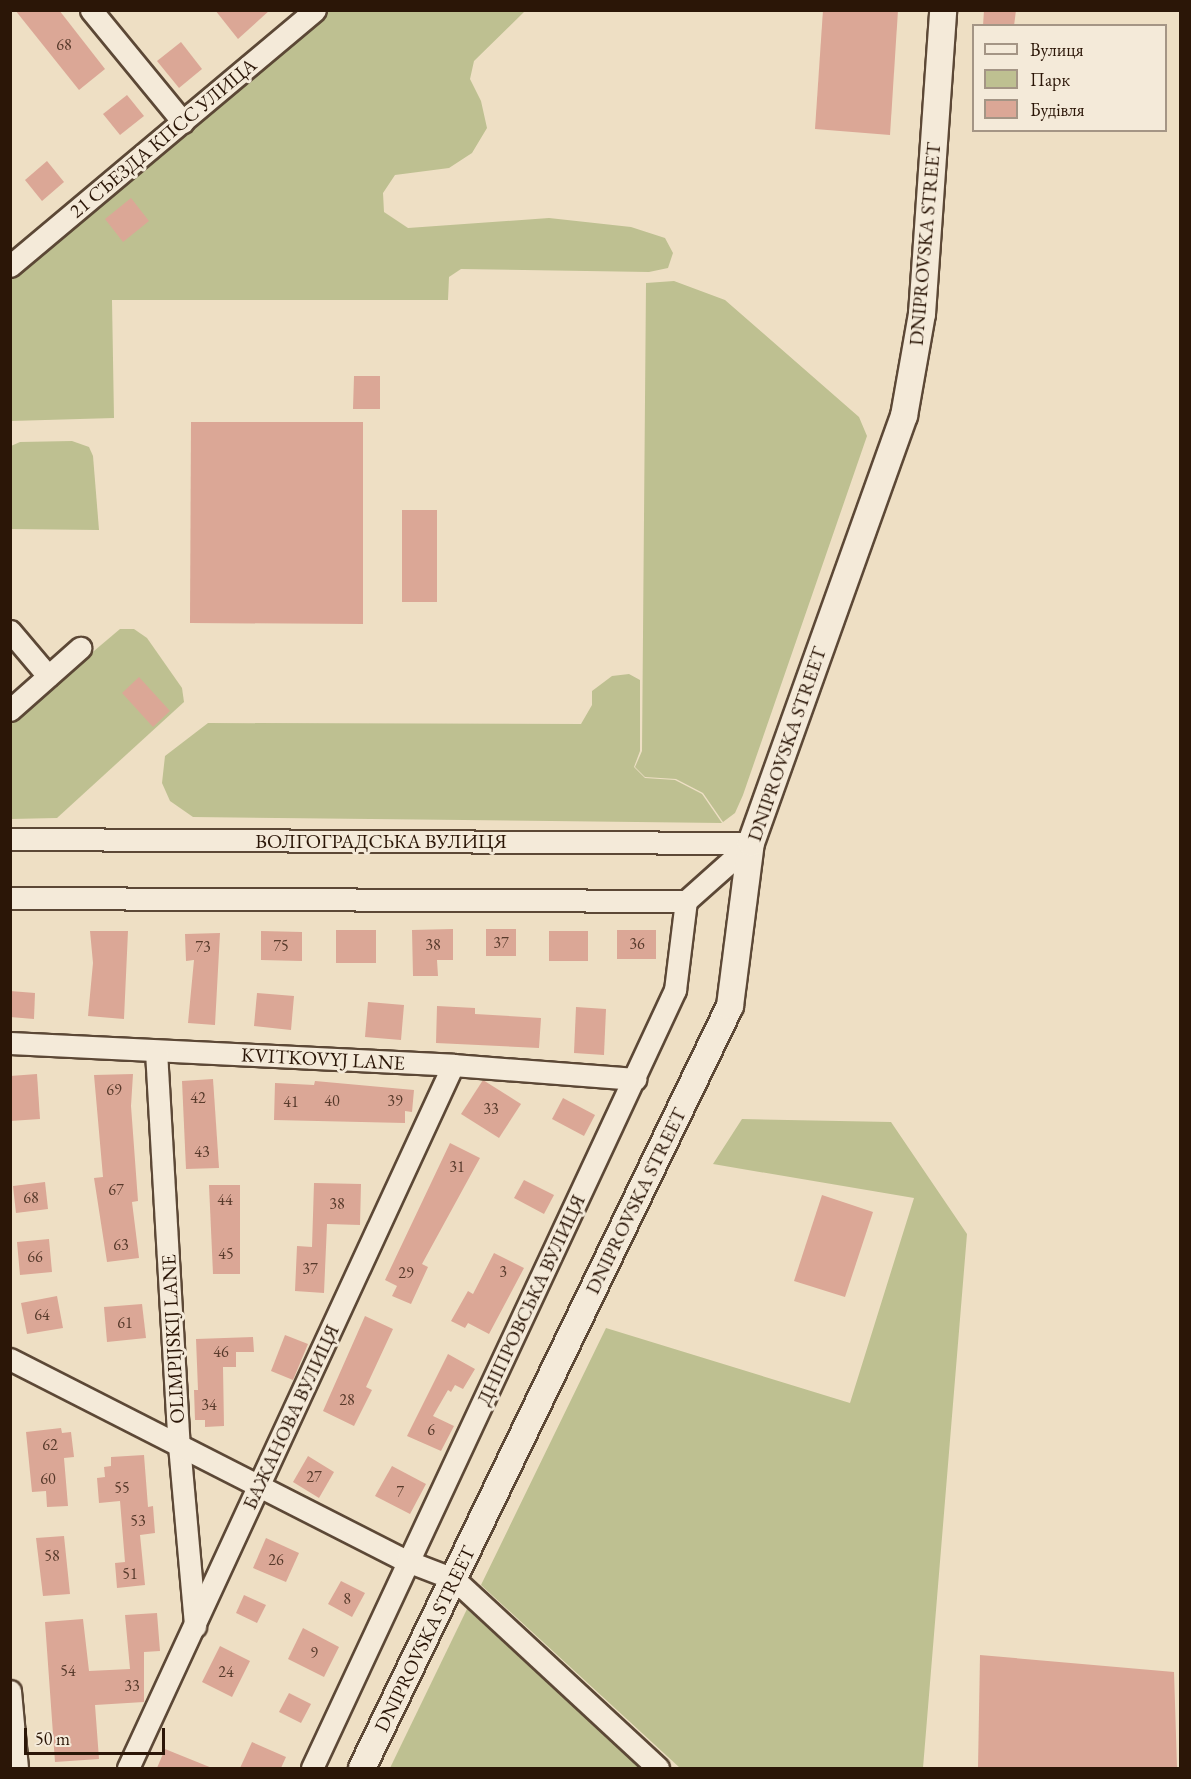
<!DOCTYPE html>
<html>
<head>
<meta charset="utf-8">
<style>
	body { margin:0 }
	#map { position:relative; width:1191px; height:1779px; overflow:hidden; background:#eedfc4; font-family:"EB Garamond",serif }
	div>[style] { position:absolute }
	.green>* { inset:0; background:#bec091 }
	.building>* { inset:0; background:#dba796 }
	.roads { filter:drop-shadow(2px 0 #5c4836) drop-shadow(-2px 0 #5c4836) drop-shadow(0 2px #5c4836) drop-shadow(0 -2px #5c4836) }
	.minor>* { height:21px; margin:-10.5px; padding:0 10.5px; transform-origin:10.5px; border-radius:10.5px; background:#f4ead9 }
	.tertiary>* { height:26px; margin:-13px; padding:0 13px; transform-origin:13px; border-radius:13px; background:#f4ead9 }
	span { translate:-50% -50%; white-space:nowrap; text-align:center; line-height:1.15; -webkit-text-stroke:6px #f4ead9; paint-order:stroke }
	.number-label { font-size:16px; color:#573a2b }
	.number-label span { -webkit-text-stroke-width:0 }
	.street-label { font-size:20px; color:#2b1607 }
	.frame { position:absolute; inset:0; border:12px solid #2b1607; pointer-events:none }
	.legend { position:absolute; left:972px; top:24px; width:195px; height:108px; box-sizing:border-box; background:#f4ead9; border:2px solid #a49585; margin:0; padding:8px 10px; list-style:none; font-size:18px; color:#2b1607 }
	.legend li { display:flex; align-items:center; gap:12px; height:30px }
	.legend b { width:30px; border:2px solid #a49585 }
	.scale { position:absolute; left:24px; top:1728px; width:141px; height:27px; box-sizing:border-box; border:3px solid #2b1607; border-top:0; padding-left:8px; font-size:18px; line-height:21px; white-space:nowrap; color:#2b1607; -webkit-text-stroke:4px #f4ead9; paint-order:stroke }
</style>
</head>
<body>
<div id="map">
	<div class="green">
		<div style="clip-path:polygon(321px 10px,525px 11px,474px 61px,470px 79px,481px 101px,487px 128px,472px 153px,449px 168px,395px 175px,383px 193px,384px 212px,408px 228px,549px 218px,631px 227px,665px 238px,673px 253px,668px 268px,649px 272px,461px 269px,449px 277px,448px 300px,112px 300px,114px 418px,11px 421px,10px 272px)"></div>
		<div style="clip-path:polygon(674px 281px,725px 300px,859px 417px,867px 436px,743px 795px,735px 813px,723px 822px,703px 793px,676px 779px,645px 777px,635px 767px,642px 751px,646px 283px)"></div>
		<div style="clip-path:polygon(72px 441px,89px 447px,93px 456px,99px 530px,11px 529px,11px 446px,20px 442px)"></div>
		<div style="clip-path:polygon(120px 629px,134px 629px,147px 638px,182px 688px,184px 702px,57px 818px,11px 819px,10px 722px)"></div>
		<div style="clip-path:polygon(629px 674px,640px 680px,640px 751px,634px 767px,645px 778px,675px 780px,702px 794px,722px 823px,193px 817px,170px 801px,162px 783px,165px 756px,208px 723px,581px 724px,592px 705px,592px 691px,612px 676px)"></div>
		<div style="clip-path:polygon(742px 1119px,891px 1122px,967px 1234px,923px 1768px,680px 1768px,481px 1585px,606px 1328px,850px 1403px,914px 1198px,713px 1164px)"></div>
		<div style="clip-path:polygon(467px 1609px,640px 1768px,390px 1768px)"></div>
	</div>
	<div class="building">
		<div style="clip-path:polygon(15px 10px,59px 10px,105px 69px,79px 90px)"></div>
		<div style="clip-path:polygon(215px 10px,270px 10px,238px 39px)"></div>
		<div style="clip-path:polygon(823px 10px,898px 10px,890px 135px,815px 129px)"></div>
		<div style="clip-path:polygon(984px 10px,1016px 10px,1014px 26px,983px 26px)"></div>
		<div style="clip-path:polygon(181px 42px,202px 69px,179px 88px,157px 61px)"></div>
		<div style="clip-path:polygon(127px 95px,144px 116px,120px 135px,103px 114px)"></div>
		<div style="clip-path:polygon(47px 161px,64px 182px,42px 201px,25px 180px)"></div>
		<div style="clip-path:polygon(131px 198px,149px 221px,123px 242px,105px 219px)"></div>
		<div style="clip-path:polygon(354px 376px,380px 376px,380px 409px,353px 409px)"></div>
		<div style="clip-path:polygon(191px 422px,363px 422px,363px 624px,190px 623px)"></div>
		<div style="clip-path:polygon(402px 510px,437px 510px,437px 602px,402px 602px)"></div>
		<div style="clip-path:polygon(139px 677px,170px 711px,153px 727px,122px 693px)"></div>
		<div style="clip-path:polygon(453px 929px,453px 960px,437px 960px,438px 976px,413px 976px,412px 930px)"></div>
		<div style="clip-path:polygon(486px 929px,516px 929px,516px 956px,486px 956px)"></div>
		<div style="clip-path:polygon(336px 930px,376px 930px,376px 963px,336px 963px)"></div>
		<div style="clip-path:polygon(617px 930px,656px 930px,656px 959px,617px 959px)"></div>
		<div style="clip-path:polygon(90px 931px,128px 931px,124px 1019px,88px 1016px,93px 963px)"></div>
		<div style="clip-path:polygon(261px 931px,302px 932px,302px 961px,261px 960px)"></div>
		<div style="clip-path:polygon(549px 931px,588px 931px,588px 961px,549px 961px)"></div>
		<div style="clip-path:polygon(220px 933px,215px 1025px,188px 1023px,194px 960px,186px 961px,185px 934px)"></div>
		<div style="clip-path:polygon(10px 991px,35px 993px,34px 1019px,10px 1017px)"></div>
		<div style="clip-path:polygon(257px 993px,294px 996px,291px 1030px,254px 1026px)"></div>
		<div style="clip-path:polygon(368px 1002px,404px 1005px,401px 1040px,365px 1037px)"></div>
		<div style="clip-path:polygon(437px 1006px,475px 1008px,475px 1014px,541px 1018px,539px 1048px,436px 1043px)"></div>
		<div style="clip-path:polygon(576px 1007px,606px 1009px,604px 1055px,574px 1053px)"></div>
		<div style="clip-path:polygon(37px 1074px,40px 1119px,10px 1121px,10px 1076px)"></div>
		<div style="clip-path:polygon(133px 1074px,131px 1106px,138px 1201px,132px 1202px,139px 1258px,107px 1262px,94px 1178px,103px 1177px,94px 1075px)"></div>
		<div style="clip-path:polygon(213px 1079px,219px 1168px,186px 1169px,182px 1081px)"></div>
		<div style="clip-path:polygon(483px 1080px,521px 1104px,499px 1138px,461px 1114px)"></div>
		<div style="clip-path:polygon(315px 1081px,414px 1090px,412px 1112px,405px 1111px,405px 1123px,274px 1120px,275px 1083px,314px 1085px)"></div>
		<div style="clip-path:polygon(563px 1098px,595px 1115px,584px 1136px,552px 1119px)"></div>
		<div style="clip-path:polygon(450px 1143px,480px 1158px,422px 1264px,428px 1267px,411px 1304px,392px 1296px,397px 1286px,385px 1280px)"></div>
		<div style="clip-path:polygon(524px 1180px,554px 1195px,544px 1214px,514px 1198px)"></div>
		<div style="clip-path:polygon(45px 1182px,48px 1209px,16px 1213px,13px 1186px)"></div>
		<div style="clip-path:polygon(314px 1183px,361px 1184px,360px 1225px,327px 1224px,324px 1293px,295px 1291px,297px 1246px,312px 1247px)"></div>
		<div style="clip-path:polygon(209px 1185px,240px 1185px,240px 1274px,213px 1274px)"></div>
		<div style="clip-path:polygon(822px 1195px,873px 1212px,845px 1297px,794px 1281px)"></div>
		<div style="clip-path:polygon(49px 1239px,52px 1272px,20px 1275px,17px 1242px)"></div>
		<div style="clip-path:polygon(494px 1253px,524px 1268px,489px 1334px,468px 1323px,465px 1328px,451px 1321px,468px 1291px,473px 1294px)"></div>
		<div style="clip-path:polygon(57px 1296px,63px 1328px,27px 1334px,21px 1303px)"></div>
		<div style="clip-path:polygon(142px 1304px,146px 1338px,107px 1342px,104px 1307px)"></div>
		<div style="clip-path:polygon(365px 1316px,393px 1329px,366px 1387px,372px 1390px,354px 1426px,323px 1411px)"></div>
		<div style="clip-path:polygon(285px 1335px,308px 1344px,293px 1380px,271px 1371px)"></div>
		<div style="clip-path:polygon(253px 1337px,254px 1352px,236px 1352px,236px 1367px,223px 1367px,224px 1426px,205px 1427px,205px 1420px,195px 1420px,194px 1390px,198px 1390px,196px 1339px)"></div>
		<div style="clip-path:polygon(448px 1354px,475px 1369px,463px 1389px,455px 1385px,451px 1392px,448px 1390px,433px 1416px,454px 1426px,441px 1451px,407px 1436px)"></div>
		<div style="clip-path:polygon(61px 1428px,62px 1433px,71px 1432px,74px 1457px,64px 1458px,68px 1506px,47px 1507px,46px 1491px,32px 1492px,26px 1432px)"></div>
		<div style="clip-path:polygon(144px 1455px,148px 1507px,153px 1506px,155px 1533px,140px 1535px,145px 1585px,117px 1588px,115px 1563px,125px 1562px,120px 1501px,99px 1503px,97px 1478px,105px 1477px,104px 1467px,111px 1466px,111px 1457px)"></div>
		<div style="clip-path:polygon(308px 1456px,334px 1472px,319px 1498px,293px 1482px)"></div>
		<div style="clip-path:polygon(392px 1466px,426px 1484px,410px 1514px,375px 1496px)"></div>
		<div style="clip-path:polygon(64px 1536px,70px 1594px,43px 1596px,36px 1538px)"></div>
		<div style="clip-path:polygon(266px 1538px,299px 1553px,286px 1582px,253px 1568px)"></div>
		<div style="clip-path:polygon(341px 1581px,365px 1593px,352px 1617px,328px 1604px)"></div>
		<div style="clip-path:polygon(244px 1595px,266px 1605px,257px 1623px,236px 1613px)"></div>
		<div style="clip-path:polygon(157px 1613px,160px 1651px,144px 1652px,144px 1702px,95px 1705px,99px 1759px,55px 1762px,45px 1622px,83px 1619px,89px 1671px,130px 1669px,125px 1615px)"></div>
		<div style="clip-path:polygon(303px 1628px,339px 1647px,324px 1677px,288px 1659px)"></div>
		<div style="clip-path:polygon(220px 1646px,250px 1661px,232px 1697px,202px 1682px)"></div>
		<div style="clip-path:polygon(980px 1655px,1174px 1672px,1177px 1768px,978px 1768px)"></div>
		<div style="clip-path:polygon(289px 1693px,311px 1704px,301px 1723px,279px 1712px)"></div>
		<div style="clip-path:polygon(252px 1742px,286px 1757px,281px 1768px,240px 1768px)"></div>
		<div style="clip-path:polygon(165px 1749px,212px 1768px,157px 1768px)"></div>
	</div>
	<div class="roads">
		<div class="minor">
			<div style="left:91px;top:10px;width:145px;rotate:50.6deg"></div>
			<div style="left:10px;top:266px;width:398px;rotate:-40deg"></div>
			<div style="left:10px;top:631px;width:59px;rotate:49.8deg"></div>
			<div style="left:10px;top:710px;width:94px;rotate:-41.5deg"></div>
			<div style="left:10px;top:839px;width:741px;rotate:0.31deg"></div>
			<div style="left:10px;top:898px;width:676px;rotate:0.25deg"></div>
			<div style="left:10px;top:1043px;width:444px;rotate:2.8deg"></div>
			<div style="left:453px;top:1065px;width:183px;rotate:4.4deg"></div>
			<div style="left:156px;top:1051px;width:395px;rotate:86.7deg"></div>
			<div style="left:179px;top:1445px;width:182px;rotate:84.9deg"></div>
			<div style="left:10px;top:1359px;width:445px;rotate:27deg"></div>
			<div style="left:407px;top:1561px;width:50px;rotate:21deg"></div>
			<div style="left:454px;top:1579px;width:278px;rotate:42.8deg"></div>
			<div style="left:10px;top:1691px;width:77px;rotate:84.8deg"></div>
			<div style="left:128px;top:1768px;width:774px;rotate:-65.19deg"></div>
			<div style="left:312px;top:1768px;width:859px;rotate:-64.99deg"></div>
			<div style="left:675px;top:990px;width:90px;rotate:-83deg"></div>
			<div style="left:686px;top:901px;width:87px;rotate:-41.7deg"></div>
		</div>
		<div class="tertiary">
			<div style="left:362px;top:1768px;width:846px;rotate:-64.22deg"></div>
			<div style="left:730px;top:1006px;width:164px;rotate:-82.7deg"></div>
			<div style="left:751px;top:843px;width:454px;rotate:-70.3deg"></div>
			<div style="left:904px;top:416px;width:104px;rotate:-80deg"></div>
			<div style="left:922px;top:314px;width:305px;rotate:-86deg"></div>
		</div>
	</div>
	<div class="number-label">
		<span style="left:64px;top:45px">68</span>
		<span style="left:501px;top:943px">37</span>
		<span style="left:637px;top:944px">36</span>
		<span style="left:433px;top:945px">38</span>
		<span style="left:281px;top:946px">75</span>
		<span style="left:203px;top:947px">73</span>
		<span style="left:114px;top:1090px">69</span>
		<span style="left:198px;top:1098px">42</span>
		<span style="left:332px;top:1101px">40</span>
		<span style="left:395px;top:1101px">39</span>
		<span style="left:291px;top:1102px">41</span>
		<span style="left:491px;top:1109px">33</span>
		<span style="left:202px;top:1152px">43</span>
		<span style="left:457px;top:1167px">31</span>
		<span style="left:116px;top:1190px">67</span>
		<span style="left:31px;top:1198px">68</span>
		<span style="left:225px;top:1200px">44</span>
		<span style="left:337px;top:1204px">38</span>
		<span style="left:121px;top:1245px">63</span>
		<span style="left:226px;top:1254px">45</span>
		<span style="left:35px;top:1257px">66</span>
		<span style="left:310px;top:1269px">37</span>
		<span style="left:503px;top:1272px">3</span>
		<span style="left:406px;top:1273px">29</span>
		<span style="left:42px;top:1315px">64</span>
		<span style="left:125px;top:1323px">61</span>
		<span style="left:221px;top:1352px">46</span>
		<span style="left:347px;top:1400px">28</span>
		<span style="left:209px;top:1405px">34</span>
		<span style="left:431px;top:1430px">6</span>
		<span style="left:50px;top:1445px">62</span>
		<span style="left:314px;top:1477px">27</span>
		<span style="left:48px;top:1479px">60</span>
		<span style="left:122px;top:1488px">55</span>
		<span style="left:400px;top:1492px">7</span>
		<span style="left:138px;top:1521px">53</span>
		<span style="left:52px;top:1556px">58</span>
		<span style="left:276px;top:1560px">26</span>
		<span style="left:130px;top:1574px">51</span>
		<span style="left:347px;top:1599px">8</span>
		<span style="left:314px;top:1653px">9</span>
		<span style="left:68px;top:1671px">54</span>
		<span style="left:226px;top:1672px">24</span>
		<span style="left:132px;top:1686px">33</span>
	</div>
	<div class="street-label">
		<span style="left:163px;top:138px;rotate:-40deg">21 СЪЕЗДА КПСС УЛИЦА</span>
		<span style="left:925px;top:244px;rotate:-85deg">DNIPROVSKA STREET</span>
		<span style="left:787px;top:744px;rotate:-71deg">DNIPROVSKA STREET</span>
		<span style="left:381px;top:841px">ВОЛГОГРАДСЬКА ВУЛИЦЯ</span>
		<span style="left:323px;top:1059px;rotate:3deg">KVITKOVYJ LANE</span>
		<span style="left:636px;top:1201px;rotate:-64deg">DNIPROVSKA STREET</span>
		<span style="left:531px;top:1300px;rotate:-65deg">ДНІПРОВСЬКА ВУЛИЦЯ</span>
		<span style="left:173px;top:1339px;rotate:-93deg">OLIMPIJSKIJ LANE</span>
		<span style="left:291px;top:1417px;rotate:-65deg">БАЖАНОВА ВУЛИЦЯ</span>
		<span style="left:425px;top:1639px;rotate:-64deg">DNIPROVSKA STREET</span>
	</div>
	<div class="frame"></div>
	<ul class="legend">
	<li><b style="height:8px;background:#f4ead9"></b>Вулиця</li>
	<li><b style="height:16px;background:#bec091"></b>Парк</li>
	<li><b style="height:16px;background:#dba796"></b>Будівля</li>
	</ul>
	<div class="scale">50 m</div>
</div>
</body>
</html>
